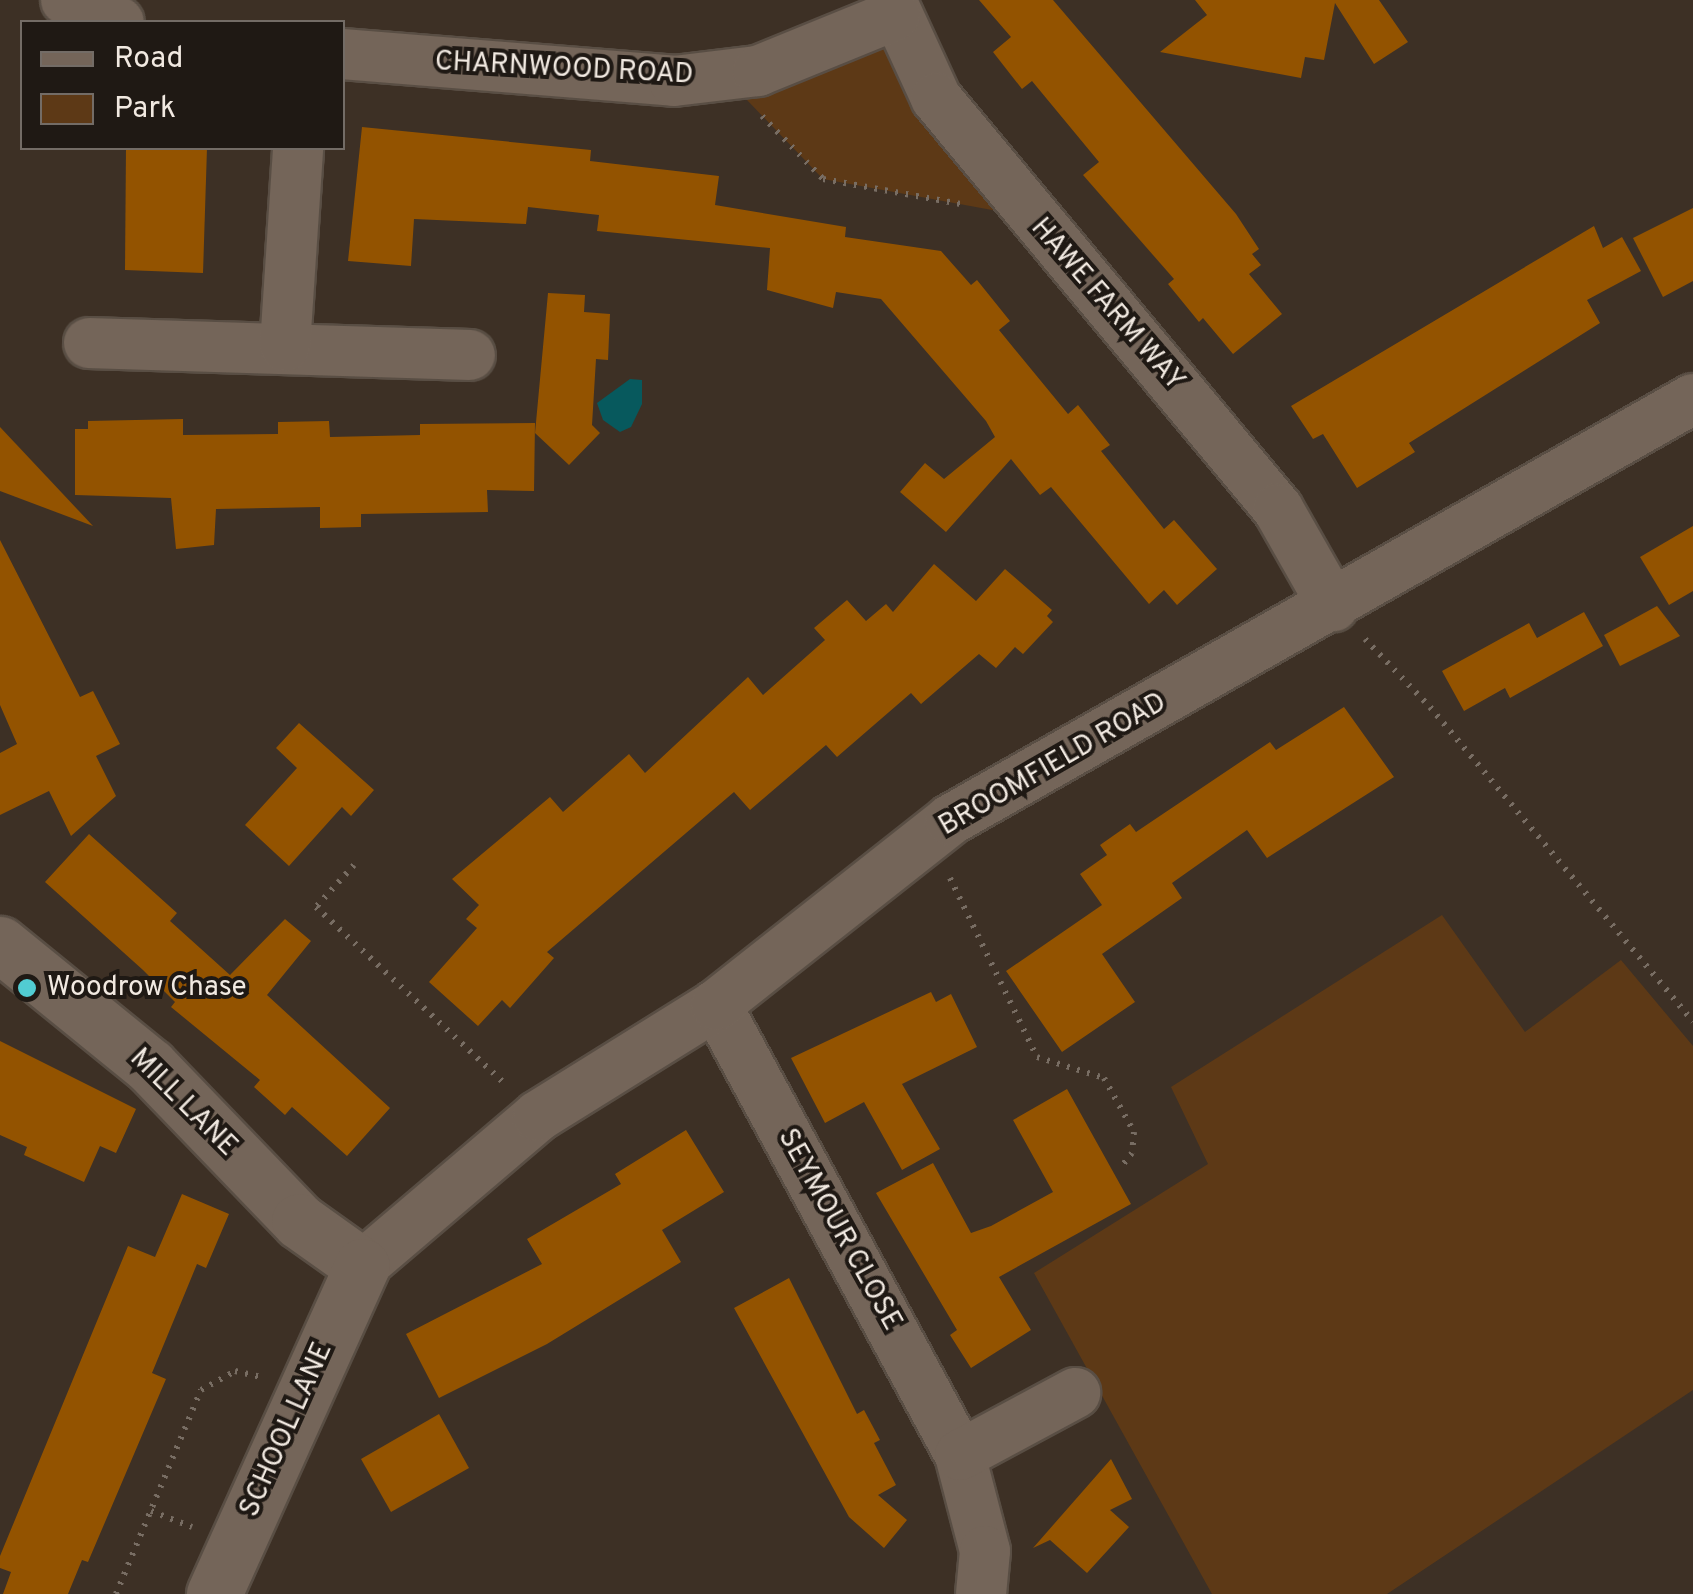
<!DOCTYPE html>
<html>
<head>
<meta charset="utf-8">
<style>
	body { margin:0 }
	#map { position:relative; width:1693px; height:1594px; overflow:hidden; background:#3d3025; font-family:Overpass,sans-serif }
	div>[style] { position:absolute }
	.green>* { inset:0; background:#5d3916 }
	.water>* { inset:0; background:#07595d }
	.building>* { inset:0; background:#935300 }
	.path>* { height:6px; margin-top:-3px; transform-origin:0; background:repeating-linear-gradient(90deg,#786d63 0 2.5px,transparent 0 10.5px) }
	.roads { filter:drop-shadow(2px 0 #594e44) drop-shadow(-2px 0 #594e44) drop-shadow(0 2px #594e44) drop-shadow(0 -2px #594e44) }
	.minor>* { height:50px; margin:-25px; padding:0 25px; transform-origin:25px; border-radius:25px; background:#746559 }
	.tertiary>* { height:55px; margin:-27.5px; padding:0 27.5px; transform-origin:27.5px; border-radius:27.5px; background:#746559 }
	.dots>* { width:28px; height:28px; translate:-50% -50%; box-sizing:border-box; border:5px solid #1f1914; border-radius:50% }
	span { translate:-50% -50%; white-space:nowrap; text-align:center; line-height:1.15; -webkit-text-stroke:8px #1f1914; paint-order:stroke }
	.street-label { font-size:28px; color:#f1e9e1 }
	.poi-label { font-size:28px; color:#f1e9e1 }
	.left { translate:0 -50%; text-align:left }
	.legend { position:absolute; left:20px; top:20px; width:325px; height:130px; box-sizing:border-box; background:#1f1914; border:2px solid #736c66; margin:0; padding:12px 18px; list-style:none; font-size:30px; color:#f1e9e1 }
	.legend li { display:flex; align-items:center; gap:20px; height:50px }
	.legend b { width:50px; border:2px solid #736c66 }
</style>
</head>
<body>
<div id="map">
	<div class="green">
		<div style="clip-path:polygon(895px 15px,1031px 217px,823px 179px,723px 75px)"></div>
		<div style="clip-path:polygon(1442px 915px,1525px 1032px,1621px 960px,1693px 1046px,1693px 1390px,1387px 1594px,1212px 1594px,1034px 1273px,1208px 1164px,1171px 1087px)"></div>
	</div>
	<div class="water">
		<div style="clip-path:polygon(630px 379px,642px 380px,642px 404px,631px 427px,620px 432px,603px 420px,597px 403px)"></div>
	</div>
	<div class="building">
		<div style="clip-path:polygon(979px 0,1053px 0,1236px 214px,1259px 249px,1252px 254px,1261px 265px,1249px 274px,1282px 314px,1233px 354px,1203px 318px,1199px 322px,1168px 284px,1174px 279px,1083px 175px,1099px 162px,1032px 81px,1022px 89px,993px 52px,1011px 37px)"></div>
		<div style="clip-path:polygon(1195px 0,1379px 0,1408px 42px,1374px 64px,1335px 3px,1324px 60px,1305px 57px,1301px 78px,1160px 52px,1207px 15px)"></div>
		<div style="clip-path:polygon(362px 127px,591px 150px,590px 161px,719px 176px,715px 205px,846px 227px,845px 237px,941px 251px,971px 285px,977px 280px,1010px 321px,999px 330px,1068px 414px,1078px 405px,1110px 445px,1101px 451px,1164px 529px,1174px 520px,1217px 569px,1177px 605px,1164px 590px,1149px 604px,1051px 487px,1040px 495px,1011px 459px,946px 532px,900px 492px,925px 463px,944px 479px,995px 437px,986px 421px,881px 299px,836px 292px,833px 308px,767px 290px,770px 248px,597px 231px,599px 215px,528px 207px,526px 224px,414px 219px,411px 266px,348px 261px)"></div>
		<div style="clip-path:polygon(126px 148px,207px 148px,203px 273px,125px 270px)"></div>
		<div style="clip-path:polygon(1693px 208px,1693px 281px,1663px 297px,1633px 238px)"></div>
		<div style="clip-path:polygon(1594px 226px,1603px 248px,1622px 237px,1641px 271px,1587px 300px,1600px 323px,1409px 443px,1415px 452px,1357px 488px,1323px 434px,1313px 439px,1291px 406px)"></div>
		<div style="clip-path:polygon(548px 293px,585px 295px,584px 312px,610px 314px,608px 360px,596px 359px,592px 425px,600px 433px,569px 465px,535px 433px)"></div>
		<div style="clip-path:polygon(183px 419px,183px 435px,278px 434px,278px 422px,329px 421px,330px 437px,420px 435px,420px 424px,535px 423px,534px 491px,487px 490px,488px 512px,361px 514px,361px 527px,320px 528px,320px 507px,216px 509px,214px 545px,176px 549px,171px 498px,75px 495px,75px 429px,88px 429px,88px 421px)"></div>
		<div style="clip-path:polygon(0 427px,93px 526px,0 491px)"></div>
		<div style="clip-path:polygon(1693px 526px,1693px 591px,1669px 605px,1640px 557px)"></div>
		<div style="clip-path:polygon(0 540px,80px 697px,93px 691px,120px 744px,96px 756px,116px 796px,71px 836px,49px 791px,0 815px,0 753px,17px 744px,0 705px)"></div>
		<div style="clip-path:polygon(934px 564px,976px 601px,1005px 569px,1052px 610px,1047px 616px,1053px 622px,1023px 654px,1015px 647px,996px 668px,979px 654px,921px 704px,911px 693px,837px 757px,826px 745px,750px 810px,734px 792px,547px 952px,554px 958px,510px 1008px,502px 1000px,478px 1026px,429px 982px,477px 928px,466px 919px,479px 905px,452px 879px,550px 797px,563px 812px,629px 754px,645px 773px,748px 677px,763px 695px,825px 640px,814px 628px,847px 600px,866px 621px,886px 604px,893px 612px)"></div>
		<div style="clip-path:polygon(1657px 606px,1680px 636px,1620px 666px,1604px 635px)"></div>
		<div style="clip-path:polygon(1584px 612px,1603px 646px,1510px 698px,1505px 688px,1464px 711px,1442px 671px,1529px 623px,1537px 638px)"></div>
		<div style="clip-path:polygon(1344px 707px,1394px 777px,1267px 858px,1247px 830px,1172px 883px,1182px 898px,1102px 954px,1135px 1002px,1062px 1052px,1006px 971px,1102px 905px,1080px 874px,1107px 855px,1100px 845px,1130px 824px,1136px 832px,1270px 742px,1276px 750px)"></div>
		<div style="clip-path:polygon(299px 723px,374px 790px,351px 816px,342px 807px,289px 866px,245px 825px,297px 768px,276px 748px)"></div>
		<div style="clip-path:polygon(89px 834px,177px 913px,170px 921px,230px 975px,285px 919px,311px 941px,267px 995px,390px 1108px,347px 1156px,292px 1107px,285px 1115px,254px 1087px,260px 1080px,171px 1007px,175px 1002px,143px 970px,45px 882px)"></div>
		<div style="clip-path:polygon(931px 992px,936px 1002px,951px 994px,977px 1047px,902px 1084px,940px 1149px,902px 1170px,864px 1102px,825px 1123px,791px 1058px)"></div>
		<div style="clip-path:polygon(0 1041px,136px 1109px,116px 1153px,100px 1146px,84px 1182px,24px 1155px,27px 1147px,0 1135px)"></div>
		<div style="clip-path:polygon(1067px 1089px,1131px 1204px,999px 1277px,1031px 1330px,971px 1368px,950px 1335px,957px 1330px,876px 1193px,933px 1163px,971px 1233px,991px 1226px,1053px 1192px,1013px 1120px)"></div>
		<div style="clip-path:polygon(686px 1130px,724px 1192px,662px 1230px,681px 1262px,547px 1344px,439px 1398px,406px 1334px,542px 1264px,527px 1239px,621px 1184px,615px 1174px)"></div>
		<div style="clip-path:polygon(182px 1194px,229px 1214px,206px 1268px,197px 1264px,152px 1373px,166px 1379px,88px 1562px,82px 1560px,68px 1594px,3px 1594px,11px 1572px,0 1568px,0 1556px,128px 1246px,155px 1257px)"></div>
		<div style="clip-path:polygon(789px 1278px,857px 1414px,864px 1410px,880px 1440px,874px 1443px,896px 1485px,878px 1495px,907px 1520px,884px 1548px,849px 1517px,734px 1308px)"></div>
		<div style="clip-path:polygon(439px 1414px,469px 1468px,391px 1512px,361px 1459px)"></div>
		<div style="clip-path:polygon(1111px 1459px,1132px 1499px,1110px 1510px,1129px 1527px,1087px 1573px,1050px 1540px,1033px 1548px)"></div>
	</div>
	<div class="path">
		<div style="left:762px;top:116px;width:88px;rotate:45.9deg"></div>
		<div style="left:823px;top:179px;width:140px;rotate:10.3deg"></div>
		<div style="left:1365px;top:639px;width:94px;rotate:46.3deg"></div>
		<div style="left:1430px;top:707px;width:410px;rotate:50.1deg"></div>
		<div style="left:354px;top:865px;width:57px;rotate:132.1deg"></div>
		<div style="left:316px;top:907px;width:259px;rotate:43.1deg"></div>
		<div style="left:950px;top:878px;width:199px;rotate:64.1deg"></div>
		<div style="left:1037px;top:1057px;width:70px;rotate:17.4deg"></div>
		<div style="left:1104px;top:1078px;width:62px;rotate:60.9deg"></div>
		<div style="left:1134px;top:1132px;width:21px;rotate:95deg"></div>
		<div style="left:1132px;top:1153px;width:18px;rotate:128deg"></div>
		<div style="left:151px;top:1511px;width:44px;rotate:21.3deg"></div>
		<div style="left:116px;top:1594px;width:221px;rotate:-67.4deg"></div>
		<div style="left:201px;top:1390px;width:39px;rotate:-29deg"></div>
		<div style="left:235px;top:1371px;width:28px;rotate:13deg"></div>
	</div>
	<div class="roads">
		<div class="minor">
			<div style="left:66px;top:0;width:57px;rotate:22.5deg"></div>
			<div style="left:891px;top:0;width:108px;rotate:65.3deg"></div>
			<div style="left:936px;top:98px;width:535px;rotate:50.24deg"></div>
			<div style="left:1278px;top:509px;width:112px;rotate:60.4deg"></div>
			<div style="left:342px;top:54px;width:333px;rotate:4.6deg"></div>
			<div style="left:674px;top:81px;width:85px;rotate:-6.8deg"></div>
			<div style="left:758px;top:71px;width:148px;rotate:-22.2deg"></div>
			<div style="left:89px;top:343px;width:381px;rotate:1.8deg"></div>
			<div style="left:285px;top:346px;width:198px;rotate:-86.2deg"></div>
			<div style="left:716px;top:1005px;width:512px;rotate:61.53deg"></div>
			<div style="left:960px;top:1455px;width:99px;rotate:75.4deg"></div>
			<div style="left:985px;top:1551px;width:43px;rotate:95.3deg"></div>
			<div style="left:362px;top:1266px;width:231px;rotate:-40.4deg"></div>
			<div style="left:538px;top:1116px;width:210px;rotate:-31.9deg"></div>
			<div style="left:716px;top:1005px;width:298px;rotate:-38.3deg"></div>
			<div style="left:950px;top:820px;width:854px;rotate:-29.54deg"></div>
			<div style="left:960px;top:1455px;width:131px;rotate:-28.3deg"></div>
		</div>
		<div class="tertiary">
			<div style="left:0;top:944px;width:193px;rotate:39.1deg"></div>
			<div style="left:150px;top:1066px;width:215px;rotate:46.1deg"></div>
			<div style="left:299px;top:1221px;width:77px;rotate:35.5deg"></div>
			<div style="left:362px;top:1266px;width:360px;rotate:114.3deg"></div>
		</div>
	</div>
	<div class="dots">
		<div style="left:27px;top:988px;background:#51ccd2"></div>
	</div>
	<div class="street-label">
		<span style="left:564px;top:69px;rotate:3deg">CHARNWOOD ROAD</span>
		<span style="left:1107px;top:305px;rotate:49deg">HAWE FARM WAY</span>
		<span style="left:1053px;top:765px;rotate:-30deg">BROOMFIELD ROAD</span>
		<span style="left:183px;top:1103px;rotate:45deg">MILL LANE</span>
		<span style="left:839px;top:1230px;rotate:61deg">SEYMOUR CLOSE</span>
		<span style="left:287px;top:1430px;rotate:-66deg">SCHOOL LANE</span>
	</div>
	<div class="poi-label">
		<span class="left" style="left:47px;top:988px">Woodrow Chase</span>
	</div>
	<ul class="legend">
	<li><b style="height:12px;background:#746559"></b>Road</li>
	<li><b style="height:28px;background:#5d3916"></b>Park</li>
	</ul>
</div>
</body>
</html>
